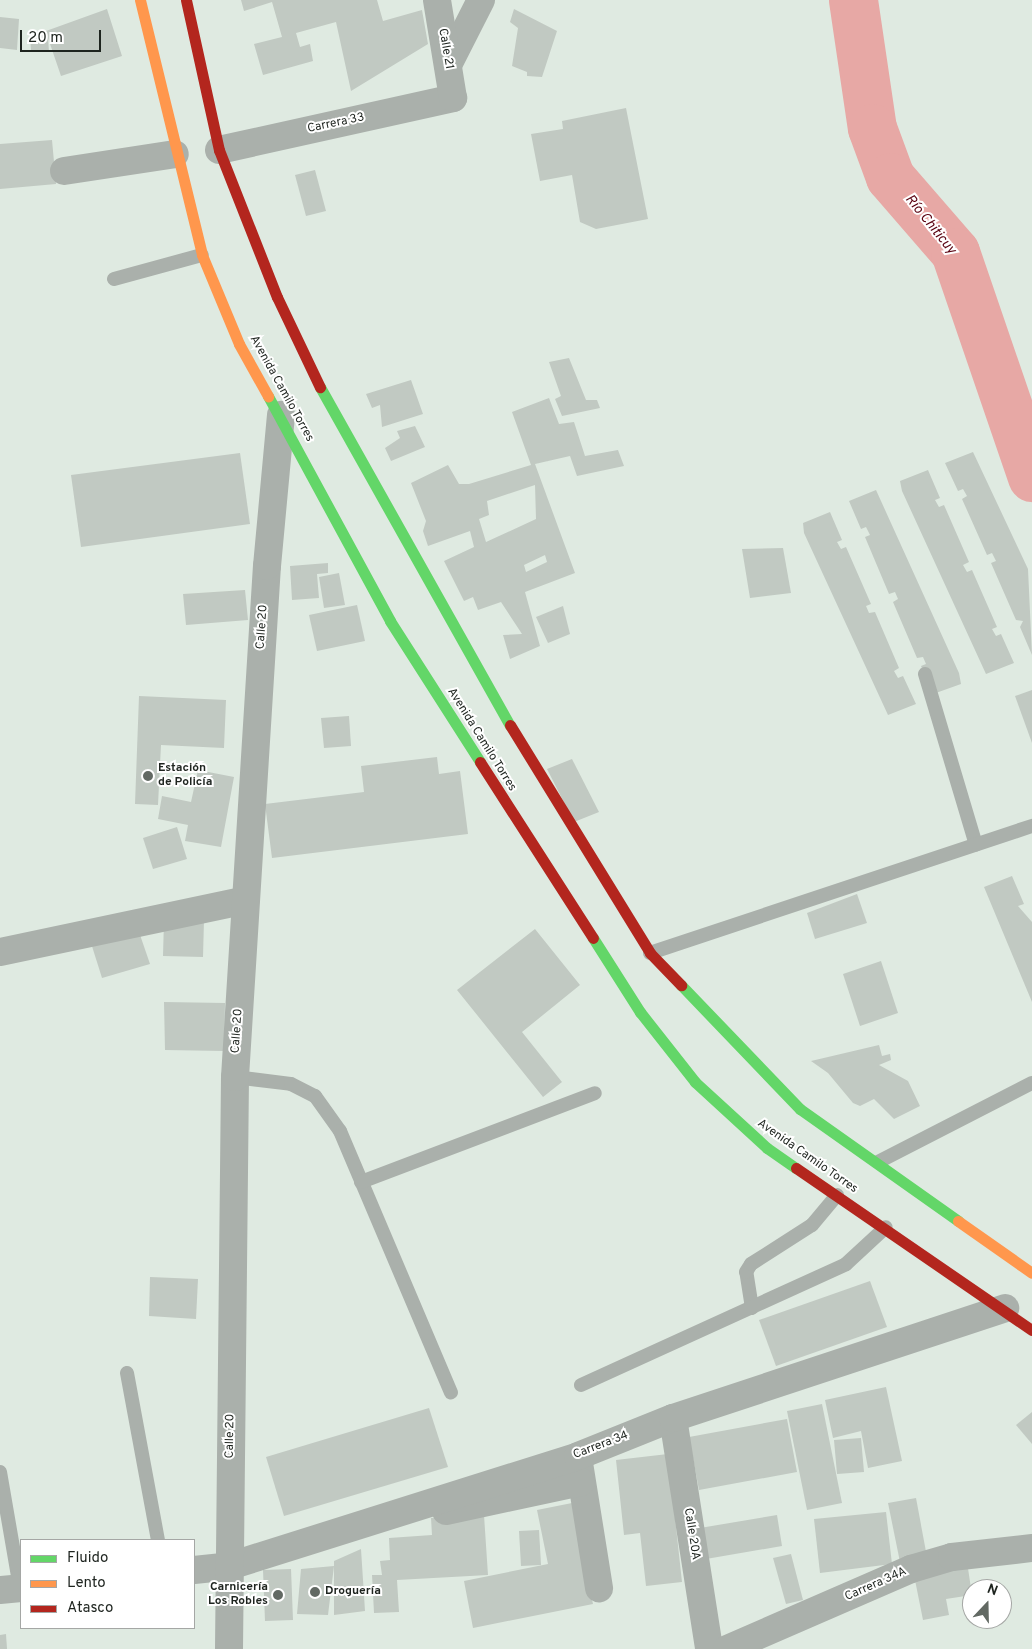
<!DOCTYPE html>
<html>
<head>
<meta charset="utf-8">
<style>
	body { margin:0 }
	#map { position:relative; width:1032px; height:1649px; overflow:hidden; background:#dfeae1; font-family:Overpass,sans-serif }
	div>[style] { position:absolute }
	.river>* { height:49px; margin:-24.5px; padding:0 24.5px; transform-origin:24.5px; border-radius:24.5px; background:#e7a8a5 }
	.building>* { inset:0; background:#c1c9c2 }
	.lane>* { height:14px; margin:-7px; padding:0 7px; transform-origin:7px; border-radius:7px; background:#aab0ab }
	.street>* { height:28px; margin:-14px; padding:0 14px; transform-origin:14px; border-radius:14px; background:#aab0ab }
	.fast>* { height:11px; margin:-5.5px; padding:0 5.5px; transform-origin:5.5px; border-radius:5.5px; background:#63d668 }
	.slow>* { height:11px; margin:-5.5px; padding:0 5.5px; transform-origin:5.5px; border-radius:5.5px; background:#ff974d }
	.jam>* { height:11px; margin:-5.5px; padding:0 5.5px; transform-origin:5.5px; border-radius:5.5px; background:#b3261e }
	.dots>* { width:14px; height:14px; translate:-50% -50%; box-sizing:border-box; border:2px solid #fff; border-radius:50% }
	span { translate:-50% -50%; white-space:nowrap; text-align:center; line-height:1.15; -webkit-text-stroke:4px #fff; paint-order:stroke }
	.street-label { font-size:12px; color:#1e241f }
	.poi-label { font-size:12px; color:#1e241f; font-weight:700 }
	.left { translate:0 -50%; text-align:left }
	.right { translate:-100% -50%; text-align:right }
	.water-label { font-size:14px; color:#590210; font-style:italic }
	.legend { position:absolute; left:20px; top:1539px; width:175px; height:90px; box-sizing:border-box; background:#fff; border:1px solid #a5a7a5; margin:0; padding:6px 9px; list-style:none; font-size:15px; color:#1e241f }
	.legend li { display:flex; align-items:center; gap:10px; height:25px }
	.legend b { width:25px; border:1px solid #a5a7a5 }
	.north { position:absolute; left:962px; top:1579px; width:50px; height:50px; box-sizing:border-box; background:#fff; border:1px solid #a5a7a5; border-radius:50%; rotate:21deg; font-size:14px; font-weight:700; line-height:20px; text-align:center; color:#1e241f }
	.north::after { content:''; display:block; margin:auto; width:18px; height:22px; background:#626963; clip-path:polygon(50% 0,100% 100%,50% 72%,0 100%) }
	.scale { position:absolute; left:20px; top:30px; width:81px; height:22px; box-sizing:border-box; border:2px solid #1e241f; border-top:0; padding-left:6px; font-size:15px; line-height:18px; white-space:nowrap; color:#1e241f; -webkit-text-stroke:4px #fff; paint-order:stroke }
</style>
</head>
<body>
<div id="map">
	<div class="river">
		<div style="left:853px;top:0;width:129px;rotate:81.6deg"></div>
		<div style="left:872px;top:128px;width:52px;rotate:69.8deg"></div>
		<div style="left:890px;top:177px;width:99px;rotate:49.1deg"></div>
		<div style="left:955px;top:252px;width:238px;rotate:71.1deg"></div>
	</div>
	<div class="building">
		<div style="clip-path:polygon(241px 0,377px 0,383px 21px,422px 10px,428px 44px,351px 91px,336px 22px,296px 33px,300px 47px,310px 44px,313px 61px,263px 75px,254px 44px,282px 37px,272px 2px,244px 11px)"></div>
		<div style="clip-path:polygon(107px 9px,122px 56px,61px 76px,48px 38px,49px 52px,31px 52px,30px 32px,46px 31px)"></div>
		<div style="clip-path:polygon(514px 9px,557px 31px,542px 77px,527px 76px,527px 72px,512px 66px,518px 28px,510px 22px)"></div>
		<div style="clip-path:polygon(0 17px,19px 19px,17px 50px,0 48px)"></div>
		<div style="clip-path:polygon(626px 108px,648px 219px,596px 229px,580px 222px,572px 175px,540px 181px,531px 134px,563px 129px,562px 121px)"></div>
		<div style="clip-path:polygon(52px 140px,56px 184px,0 189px,0 144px)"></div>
		<div style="clip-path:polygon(315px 170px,326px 211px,306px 216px,295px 175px)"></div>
		<div style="clip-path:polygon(569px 358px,586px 400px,597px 400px,600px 408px,562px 416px,555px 399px,561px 396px,549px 362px)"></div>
		<div style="clip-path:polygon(411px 380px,423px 414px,382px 427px,380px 405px,372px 408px,366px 394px)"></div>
		<div style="clip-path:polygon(evenodd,549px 398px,559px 424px,574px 422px,585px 456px,618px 450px,624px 466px,577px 476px,570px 456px,535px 464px,575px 573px,525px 592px,540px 646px,510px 659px,503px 635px,522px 634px,501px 602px,478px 610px,473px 597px,464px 601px,444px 561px,474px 547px,470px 531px,428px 546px,423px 531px,426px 521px,411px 483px,448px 465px,459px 484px,469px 484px,531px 465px,512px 412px,549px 398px,535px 485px,536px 519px,486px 542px,479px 519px,489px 515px,487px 501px,535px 485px,549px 398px,545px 555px,547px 562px,526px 572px,524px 565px,545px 555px)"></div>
		<div style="clip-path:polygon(415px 426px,425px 447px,391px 461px,385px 448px,400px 438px,397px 431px)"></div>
		<div style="clip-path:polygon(973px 452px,1028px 569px,1032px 655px,1020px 627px,1023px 621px,1016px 620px,991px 563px,996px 561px,992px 553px,987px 555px,962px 499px,967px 496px,963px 489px,958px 491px,945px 463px)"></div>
		<div style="clip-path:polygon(240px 453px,250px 524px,81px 547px,71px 475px)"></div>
		<div style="clip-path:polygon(928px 470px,940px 498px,935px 500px,939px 507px,944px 505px,969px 562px,963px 565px,967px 572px,972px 570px,997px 627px,992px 629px,996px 636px,1001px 634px,1014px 663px,986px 674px,902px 491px,900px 481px)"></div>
		<div style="clip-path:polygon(876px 490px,959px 673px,961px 684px,933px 694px,921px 666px,926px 664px,923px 657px,917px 658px,893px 602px,898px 599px,895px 592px,889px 594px,865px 537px,870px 535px,866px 527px,861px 529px,849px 501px)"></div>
		<div style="clip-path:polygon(830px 512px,842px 540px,837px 542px,841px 549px,846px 547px,871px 604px,866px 606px,869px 613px,875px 612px,899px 668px,894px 671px,898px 678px,903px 676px,916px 704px,888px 715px,804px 533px,803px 523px)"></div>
		<div style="clip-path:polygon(783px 548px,791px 593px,750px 598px,742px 549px)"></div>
		<div style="clip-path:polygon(328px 563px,328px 573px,317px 574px,319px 598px,292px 600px,290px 566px)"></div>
		<div style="clip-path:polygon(339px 573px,345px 605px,324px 608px,319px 577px)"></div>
		<div style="clip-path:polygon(245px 590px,248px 620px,186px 625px,183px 594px)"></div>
		<div style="clip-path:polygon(357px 605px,365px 641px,317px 651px,309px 615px)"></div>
		<div style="clip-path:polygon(563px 606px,570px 634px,548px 643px,536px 617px)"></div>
		<div style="clip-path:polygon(1032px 690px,1032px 743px,1015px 696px)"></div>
		<div style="clip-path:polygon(139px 696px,226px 700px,224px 748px,161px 745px,158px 805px,135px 804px)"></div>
		<div style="clip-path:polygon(349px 716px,351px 746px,324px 748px,321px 718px)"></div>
		<div style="clip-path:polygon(437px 757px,439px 774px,460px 771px,468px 834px,272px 858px,265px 804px,364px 792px,361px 766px)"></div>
		<div style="clip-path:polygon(572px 759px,599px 812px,574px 822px,547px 769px)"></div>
		<div style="clip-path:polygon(198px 770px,234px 777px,221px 847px,185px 841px,188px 825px,158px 819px,162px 796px,191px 802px)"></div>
		<div style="clip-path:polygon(177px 827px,187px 859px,153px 869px,143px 838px)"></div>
		<div style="clip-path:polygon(1012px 876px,1024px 904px,1018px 906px,1032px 922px,1032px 1002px,984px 887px)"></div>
		<div style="clip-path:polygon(857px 894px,867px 923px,815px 939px,807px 913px)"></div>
		<div style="clip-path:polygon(164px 920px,204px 920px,203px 957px,163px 956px)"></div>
		<div style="clip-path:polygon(138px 929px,150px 964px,102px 978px,91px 943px)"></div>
		<div style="clip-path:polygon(535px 929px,580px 985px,522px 1032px,562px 1082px,543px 1097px,457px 990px)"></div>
		<div style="clip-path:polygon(881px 961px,898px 1013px,860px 1026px,843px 974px)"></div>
		<div style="clip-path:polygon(164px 1002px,225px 1003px,224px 1051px,165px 1050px)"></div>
		<div style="clip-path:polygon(879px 1045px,882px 1056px,890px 1054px,891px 1060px,879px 1065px,908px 1081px,920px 1106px,894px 1119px,874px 1099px,860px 1106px,853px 1103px,828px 1073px,811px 1061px)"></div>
		<div style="clip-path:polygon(150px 1277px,198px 1279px,196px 1319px,149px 1316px)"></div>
		<div style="clip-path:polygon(870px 1281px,887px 1327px,776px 1366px,759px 1320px)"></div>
		<div style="clip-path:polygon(886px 1387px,902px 1461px,868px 1468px,861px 1431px,833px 1438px,825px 1400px)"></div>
		<div style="clip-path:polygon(822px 1404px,842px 1503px,807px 1510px,787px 1411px)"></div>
		<div style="clip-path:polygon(429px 1408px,448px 1467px,284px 1516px,266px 1457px)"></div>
		<div style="clip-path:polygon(1032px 1412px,1032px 1444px,1016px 1425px)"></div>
		<div style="clip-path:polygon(787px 1419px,797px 1472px,699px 1490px,689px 1437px)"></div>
		<div style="clip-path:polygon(861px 1438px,864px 1472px,837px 1474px,834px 1440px)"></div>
		<div style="clip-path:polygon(668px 1454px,682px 1582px,646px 1586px,640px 1533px,624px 1535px,616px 1460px)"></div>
		<div style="clip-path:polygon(916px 1498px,927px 1557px,900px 1562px,888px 1503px)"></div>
		<div style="clip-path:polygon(572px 1503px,593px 1604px,473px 1628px,464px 1581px,548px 1564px,537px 1510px)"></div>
		<div style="clip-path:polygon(886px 1512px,892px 1564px,820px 1573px,814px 1519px)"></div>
		<div style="clip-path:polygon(484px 1515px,488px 1575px,397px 1580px,399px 1612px,374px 1613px,372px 1575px,382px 1575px,380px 1561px,390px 1560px,389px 1538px,432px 1535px,431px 1518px)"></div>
		<div style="clip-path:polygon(777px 1515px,782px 1546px,706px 1559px,700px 1528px)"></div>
		<div style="clip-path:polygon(539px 1530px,541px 1565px,521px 1566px,519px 1531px)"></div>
		<div style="clip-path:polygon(361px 1549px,365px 1611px,334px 1615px,334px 1566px,328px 1615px,297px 1614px,301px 1569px,334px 1566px,334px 1561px)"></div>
		<div style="clip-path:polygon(791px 1554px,803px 1600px,786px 1604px,773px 1558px)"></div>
		<div style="clip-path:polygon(966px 1555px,972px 1595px,946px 1599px,949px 1615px,923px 1620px,912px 1565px)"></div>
		<div style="clip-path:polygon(291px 1569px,293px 1620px,265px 1621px,263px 1570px)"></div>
		<div style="clip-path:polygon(6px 1634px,7px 1649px,0 1649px,0 1635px)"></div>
	</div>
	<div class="lane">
		<div style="left:114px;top:279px;width:91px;rotate:-15.3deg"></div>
		<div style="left:925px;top:674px;width:178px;rotate:73.4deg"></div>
		<div style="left:650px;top:953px;width:403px;rotate:-18.4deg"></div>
		<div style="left:235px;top:1077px;width:56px;rotate:7.1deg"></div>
		<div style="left:291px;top:1084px;width:27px;rotate:27deg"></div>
		<div style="left:315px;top:1096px;width:43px;rotate:54.5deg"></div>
		<div style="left:340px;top:1131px;width:284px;rotate:67deg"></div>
		<div style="left:878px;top:1162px;width:173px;rotate:-27.2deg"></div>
		<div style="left:361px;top:1182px;width:250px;rotate:-20.8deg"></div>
		<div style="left:752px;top:1308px;width:36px;rotate:-99deg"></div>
		<div style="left:746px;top:1272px;width:9px;rotate:-58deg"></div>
		<div style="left:751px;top:1264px;width:72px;rotate:-32.6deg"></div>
		<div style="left:812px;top:1225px;width:39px;rotate:-50deg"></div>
		<div style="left:127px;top:1373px;width:170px;rotate:79.5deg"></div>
		<div style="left:581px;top:1385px;width:291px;rotate:-24.5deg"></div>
		<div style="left:846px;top:1264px;width:54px;rotate:-42.8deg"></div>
		<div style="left:0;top:1472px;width:118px;rotate:80.2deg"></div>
	</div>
	<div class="street">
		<div style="left:448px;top:65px;width:73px;rotate:-63.1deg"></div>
		<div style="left:219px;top:150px;width:240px;rotate:-12.5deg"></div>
		<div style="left:453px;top:98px;width:99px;rotate:-99.3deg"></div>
		<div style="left:64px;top:171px;width:112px;rotate:-8.7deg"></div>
		<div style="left:0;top:952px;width:251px;rotate:-11.9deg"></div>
		<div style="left:673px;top:1418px;width:234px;rotate:81.1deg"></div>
		<div style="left:579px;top:1463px;width:127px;rotate:80.9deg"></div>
		<div style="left:446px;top:1511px;width:138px;rotate:-12.1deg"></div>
		<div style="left:194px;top:1570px;width:36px;rotate:-6deg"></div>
		<div style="left:230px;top:1566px;width:365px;rotate:-17.5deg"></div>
		<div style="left:578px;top:1456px;width:102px;rotate:-21.8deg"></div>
		<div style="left:673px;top:1418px;width:350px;rotate:-18.3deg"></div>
		<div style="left:0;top:1590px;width:21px;rotate:-5deg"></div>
		<div style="left:229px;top:1649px;width:572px;rotate:-89.4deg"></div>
		<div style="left:235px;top:1077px;width:512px;rotate:-86.42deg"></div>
		<div style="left:267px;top:566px;width:152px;rotate:-84.7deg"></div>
		<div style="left:727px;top:1649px;width:201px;rotate:-23.5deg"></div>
		<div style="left:911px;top:1569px;width:43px;rotate:-16.3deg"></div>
		<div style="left:952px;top:1557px;width:81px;rotate:-6.4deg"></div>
	</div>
	<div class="fast">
		<div style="left:320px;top:387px;width:388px;rotate:60.7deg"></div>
		<div style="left:268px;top:396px;width:256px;rotate:61.5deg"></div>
		<div style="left:390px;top:621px;width:167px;rotate:57.4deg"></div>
		<div style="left:593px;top:938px;width:88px;rotate:57.6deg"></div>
		<div style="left:640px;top:1012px;width:89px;rotate:51.8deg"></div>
		<div style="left:695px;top:1082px;width:98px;rotate:42.5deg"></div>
		<div style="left:767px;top:1148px;width:35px;rotate:35deg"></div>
		<div style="left:681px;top:985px;width:172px;rotate:46.2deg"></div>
		<div style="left:800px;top:1109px;width:194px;rotate:35.3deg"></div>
	</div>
	<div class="slow">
		<div style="left:140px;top:0;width:262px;rotate:76.3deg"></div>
		<div style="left:202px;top:255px;width:96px;rotate:67.4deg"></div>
		<div style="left:239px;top:344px;width:60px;rotate:60.9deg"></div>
		<div style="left:958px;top:1221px;width:90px;rotate:35.1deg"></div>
	</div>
	<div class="jam">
		<div style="left:186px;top:0;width:154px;rotate:77.6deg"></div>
		<div style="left:219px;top:150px;width:158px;rotate:68.5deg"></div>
		<div style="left:277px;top:297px;width:100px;rotate:64.5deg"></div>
		<div style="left:510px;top:725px;width:268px;rotate:58.4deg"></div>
		<div style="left:650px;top:953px;width:45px;rotate:45.9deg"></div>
		<div style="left:480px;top:762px;width:209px;rotate:57.3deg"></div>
		<div style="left:796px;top:1168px;width:286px;rotate:34.5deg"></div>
	</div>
	<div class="dots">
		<div style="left:148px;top:776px;background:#626963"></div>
		<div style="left:315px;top:1592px;background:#626963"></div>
		<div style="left:278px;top:1595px;background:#626963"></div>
	</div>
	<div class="street-label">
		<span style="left:445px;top:49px;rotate:80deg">Calle 21</span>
		<span style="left:336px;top:124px;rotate:-12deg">Carrera 33</span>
		<span style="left:281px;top:389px;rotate:61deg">Avenida Camilo Torres</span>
		<span style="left:263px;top:627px;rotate:-86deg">Calle 20</span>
		<span style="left:481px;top:740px;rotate:58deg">Avenida Camilo Torres</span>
		<span style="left:238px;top:1031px;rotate:-86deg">Calle 20</span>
		<span style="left:807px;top:1157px;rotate:35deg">Avenida Camilo Torres</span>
		<span style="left:231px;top:1436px;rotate:-89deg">Calle 20</span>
		<span style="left:601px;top:1446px;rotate:-21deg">Carrera 34</span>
		<span style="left:691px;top:1534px;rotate:81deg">Calle 20A</span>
		<span style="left:876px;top:1585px;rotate:-24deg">Carrera 34A</span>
	</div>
	<div class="poi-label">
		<span class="left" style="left:158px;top:776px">Estación<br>de Policía</span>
		<span class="right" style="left:268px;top:1595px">Carnicería<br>Los Robles</span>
		<span class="left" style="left:325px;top:1592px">Droguería</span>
	</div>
	<div class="water-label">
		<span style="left:930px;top:225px;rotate:51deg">Río Chiticuy</span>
	</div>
	<ul class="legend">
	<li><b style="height:6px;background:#63d668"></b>Fluido</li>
	<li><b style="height:6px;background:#ff974d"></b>Lento</li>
	<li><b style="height:6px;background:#b3261e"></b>Atasco</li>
	</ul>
	<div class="north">N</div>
	<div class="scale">20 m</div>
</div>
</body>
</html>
